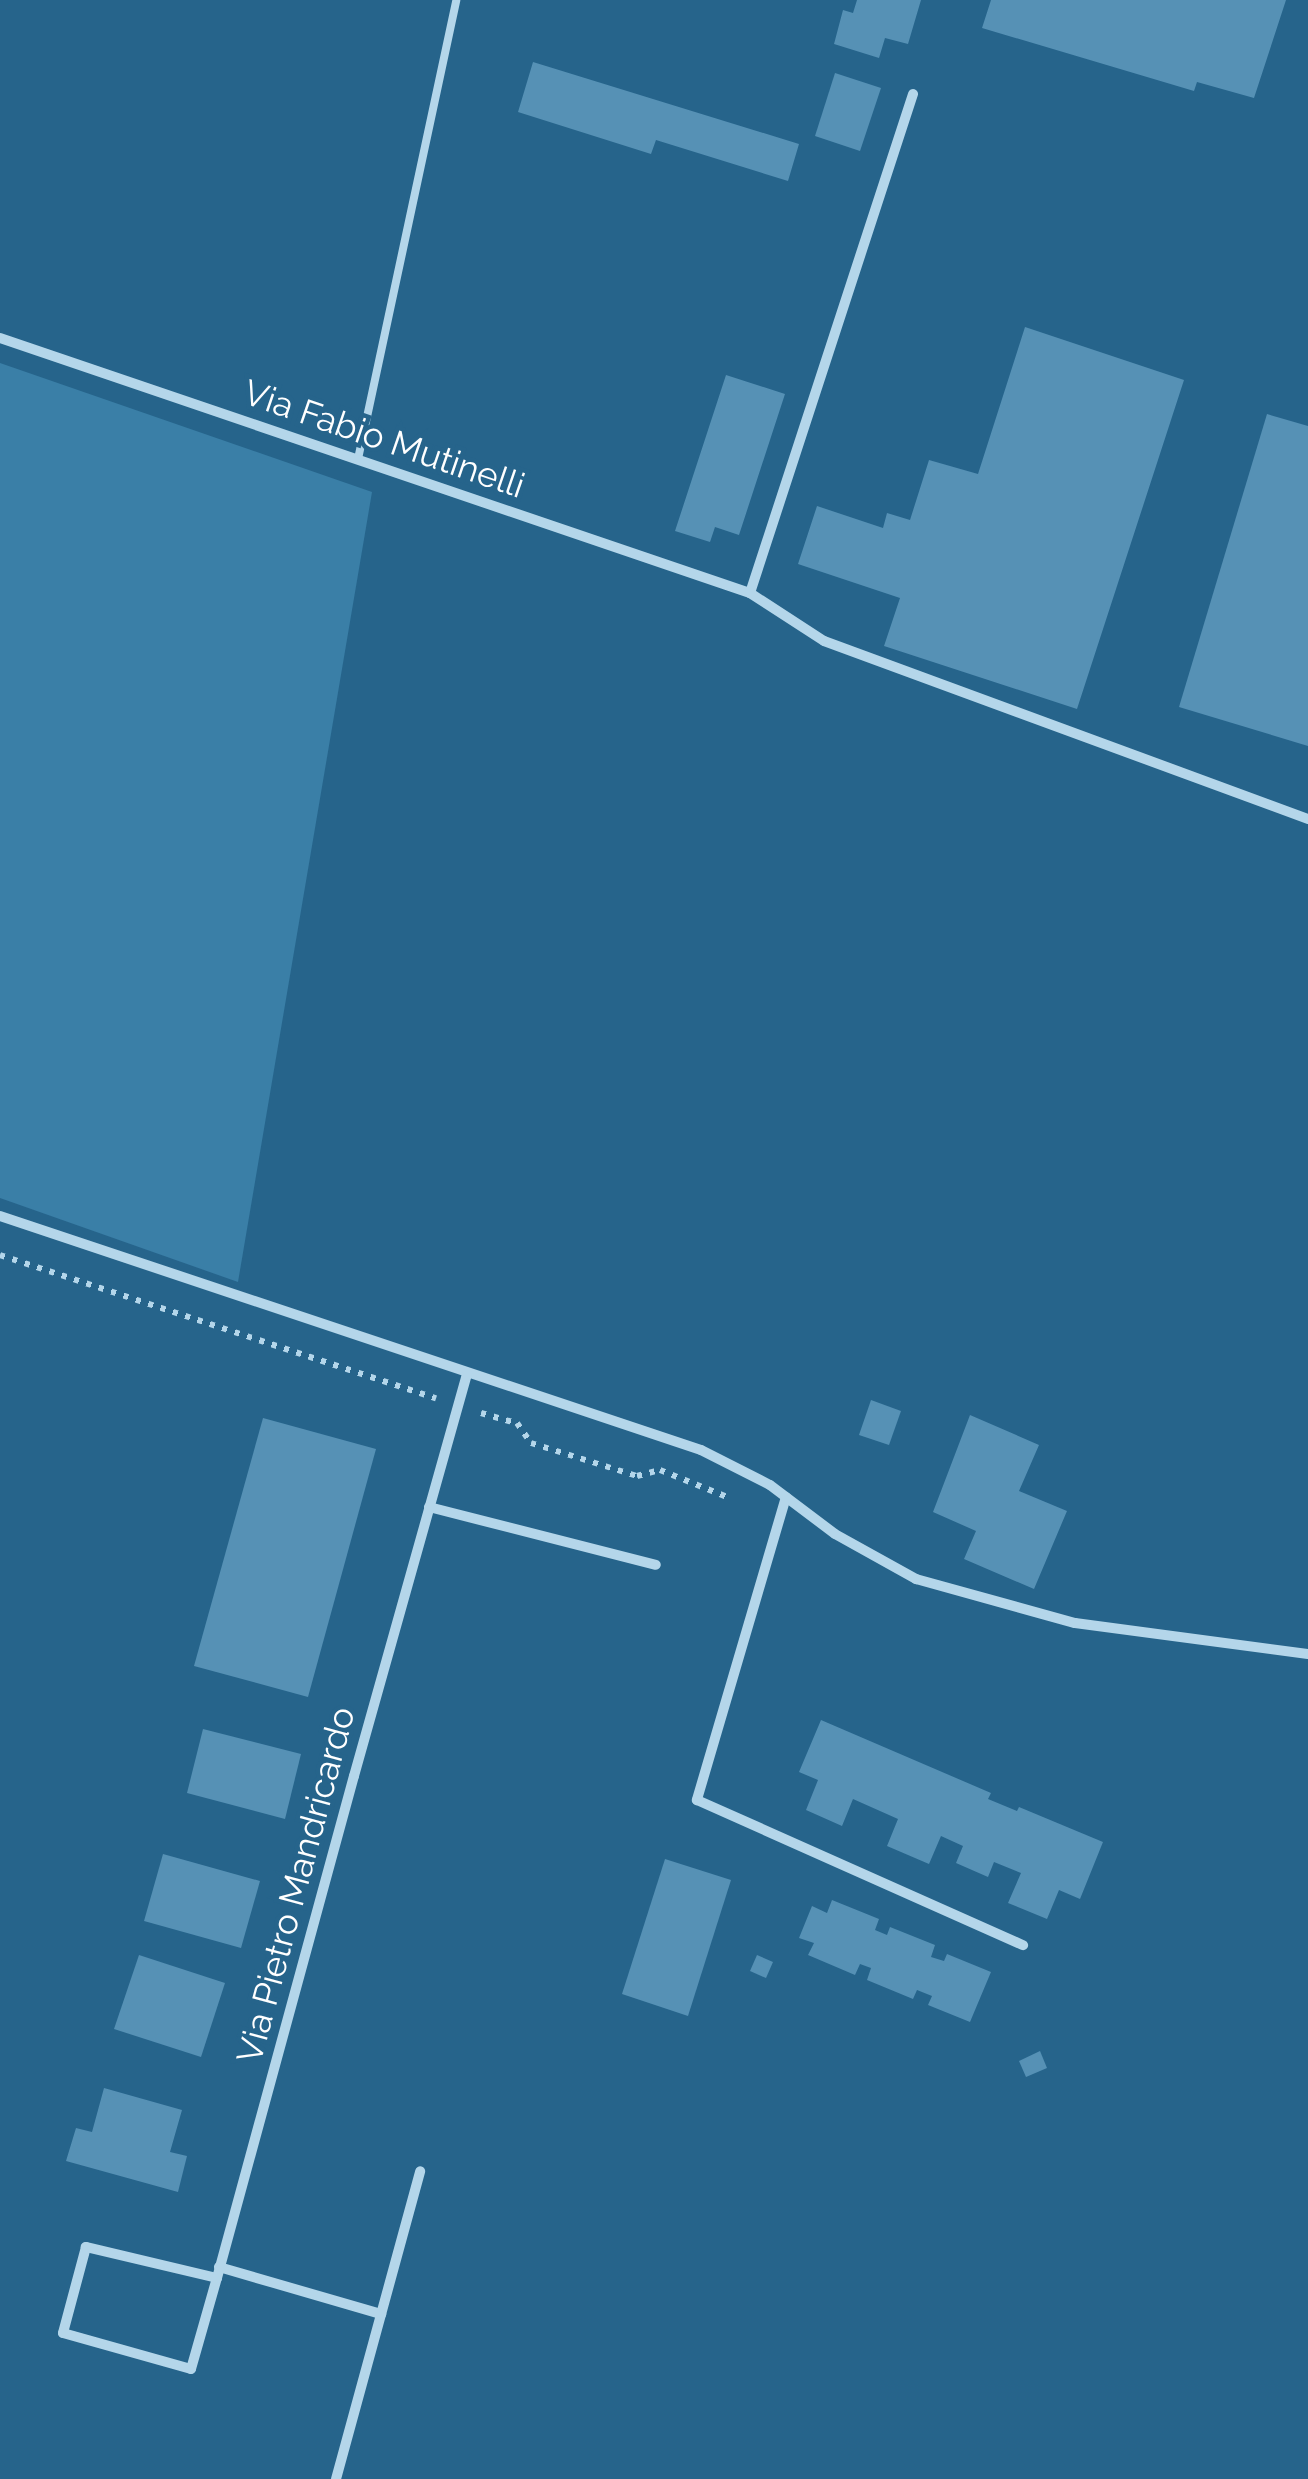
<!DOCTYPE html>
<html>
<head>
<meta charset="utf-8">
<style>
	body { margin:0 }
	#map { position:relative; width:1308px; height:2479px; overflow:hidden; background:#26648b; font-family:Raleway,sans-serif }
	div>[style] { position:absolute }
	.green>* { inset:0; background:#3a7fa7 }
	.building>* { inset:0; background:#5691b5 }
	.path>* { height:6px; margin-top:-3px; transform-origin:0; background:repeating-linear-gradient(90deg,#b4d6ea 0 5px,transparent 0 13px) }
	.lane>* { height:8px; margin:-4px; padding:0 4px; transform-origin:4px; border-radius:4px; background:#b4d6ea }
	.street>* { height:10px; margin:-5px; padding:0 5px; transform-origin:5px; border-radius:5px; background:#b4d6ea }
	span { translate:-50% -50%; white-space:nowrap; text-align:center; line-height:1.15; -webkit-text-stroke:9px #26648b; paint-order:stroke }
	.street-label { font-size:35px; color:#fff }
</style>
</head>
<body>
<div id="map">
	<div class="green">
		<div style="clip-path:polygon(0 363px,372px 492px,238px 1282px,0 1198px)"></div>
	</div>
	<div class="building">
		<div style="clip-path:polygon(857px 0,921px 0,908px 44px,885px 38px,879px 58px,834px 44px,843px 10px,853px 13px)"></div>
		<div style="clip-path:polygon(991px 0,1286px 0,1254px 98px,1197px 82px,1194px 91px,982px 28px)"></div>
		<div style="clip-path:polygon(533px 62px,799px 144px,788px 181px,656px 140px,651px 154px,518px 112px)"></div>
		<div style="clip-path:polygon(835px 73px,881px 88px,860px 151px,815px 136px)"></div>
		<div style="clip-path:polygon(1025px 327px,1184px 380px,1077px 709px,884px 646px,900px 598px,798px 564px,817px 506px,883px 528px,887px 513px,910px 520px,929px 460px,978px 474px)"></div>
		<div style="clip-path:polygon(726px 375px,785px 394px,739px 535px,715px 527px,710px 542px,675px 531px)"></div>
		<div style="clip-path:polygon(1267px 414px,1308px 426px,1308px 746px,1179px 707px)"></div>
		<div style="clip-path:polygon(871px 1400px,901px 1411px,889px 1445px,859px 1435px)"></div>
		<div style="clip-path:polygon(970px 1415px,1039px 1445px,1019px 1491px,1067px 1511px,1034px 1589px,964px 1559px,976px 1531px,933px 1512px)"></div>
		<div style="clip-path:polygon(263px 1418px,376px 1449px,308px 1697px,194px 1666px)"></div>
		<div style="clip-path:polygon(821px 1720px,991px 1793px,988px 1799px,1017px 1811px,1019px 1807px,1103px 1842px,1080px 1899px,1059px 1890px,1047px 1919px,1008px 1903px,1021px 1873px,994px 1862px,988px 1877px,956px 1863px,963px 1846px,941px 1836px,929px 1864px,887px 1846px,898px 1819px,853px 1799px,842px 1826px,806px 1810px,818px 1780px,799px 1772px)"></div>
		<div style="clip-path:polygon(203px 1729px,301px 1754px,285px 1819px,187px 1793px)"></div>
		<div style="clip-path:polygon(163px 1854px,260px 1881px,241px 1948px,144px 1921px)"></div>
		<div style="clip-path:polygon(665px 1859px,731px 1880px,688px 2016px,622px 1994px)"></div>
		<div style="clip-path:polygon(832px 1900px,879px 1919px,875px 1930px,887px 1935px,890px 1927px,935px 1945px,931px 1957px,944px 1961px,947px 1954px,991px 1972px,970px 2022px,928px 2005px,932px 1996px,917px 1990px,913px 1999px,867px 1980px,871px 1968px,860px 1964px,855px 1975px,808px 1955px,814px 1943px,799px 1938px,812px 1906px,827px 1913px)"></div>
		<div style="clip-path:polygon(139px 1955px,225px 1983px,201px 2057px,114px 2029px)"></div>
		<div style="clip-path:polygon(757px 1955px,773px 1962px,766px 1978px,750px 1971px)"></div>
		<div style="clip-path:polygon(1040px 2051px,1047px 2068px,1026px 2077px,1019px 2061px)"></div>
		<div style="clip-path:polygon(104px 2088px,182px 2110px,170px 2152px,187px 2156px,178px 2192px,66px 2161px,76px 2128px,92px 2132px)"></div>
	</div>
	<div class="path">
		<div style="left:0;top:1255px;width:459px;rotate:18.2deg"></div>
		<div style="left:481px;top:1413px;width:37px;rotate:16deg"></div>
		<div style="left:517px;top:1423px;width:24px;rotate:55deg"></div>
		<div style="left:531px;top:1443px;width:111px;rotate:17.3deg"></div>
		<div style="left:637px;top:1476px;width:24px;rotate:-15deg"></div>
		<div style="left:660px;top:1470px;width:72px;rotate:21.9deg"></div>
	</div>
	<div class="lane">
		<div style="left:358px;top:459px;width:469px;rotate:-77.9deg"></div>
	</div>
	<div class="street">
		<div style="left:0;top:338px;width:792px;rotate:18.78deg"></div>
		<div style="left:750px;top:593px;width:88px;rotate:33deg"></div>
		<div style="left:824px;top:641px;width:516px;rotate:20.19deg"></div>
		<div style="left:750px;top:593px;width:525px;rotate:-71.91deg"></div>
		<div style="left:0;top:1216px;width:739px;rotate:18.46deg"></div>
		<div style="left:701px;top:1450px;width:77px;rotate:26.9deg"></div>
		<div style="left:770px;top:1485px;width:81px;rotate:37deg"></div>
		<div style="left:835px;top:1534px;width:93px;rotate:29.1deg"></div>
		<div style="left:916px;top:1579px;width:165px;rotate:15.5deg"></div>
		<div style="left:1075px;top:1623px;width:235px;rotate:7.6deg"></div>
		<div style="left:786px;top:1497px;width:316px;rotate:106.4deg"></div>
		<div style="left:697px;top:1800px;width:357px;rotate:24deg"></div>
		<div style="left:429px;top:1507px;width:234px;rotate:14.3deg"></div>
		<div style="left:219px;top:2267px;width:169px;rotate:16.2deg"></div>
		<div style="left:217px;top:2278px;width:135px;rotate:-166.7deg"></div>
		<div style="left:86px;top:2247px;width:89px;rotate:105deg"></div>
		<div style="left:63px;top:2333px;width:133px;rotate:15.7deg"></div>
		<div style="left:191px;top:2369px;width:95px;rotate:-74.1deg"></div>
		<div style="left:217px;top:2278px;width:520px;rotate:-74.74deg"></div>
		<div style="left:354px;top:1776px;width:418px;rotate:-74.3deg"></div>
		<div style="left:336px;top:2479px;width:319px;rotate:-74.7deg"></div>
	</div>
	<div class="street-label">
		<span style="left:384px;top:439px;rotate:19deg">Via Fabio Mutinelli</span>
		<span style="left:296px;top:1885px;rotate:-75deg">Via Pietro Mandricardo</span>
	</div>
</div>
</body>
</html>
